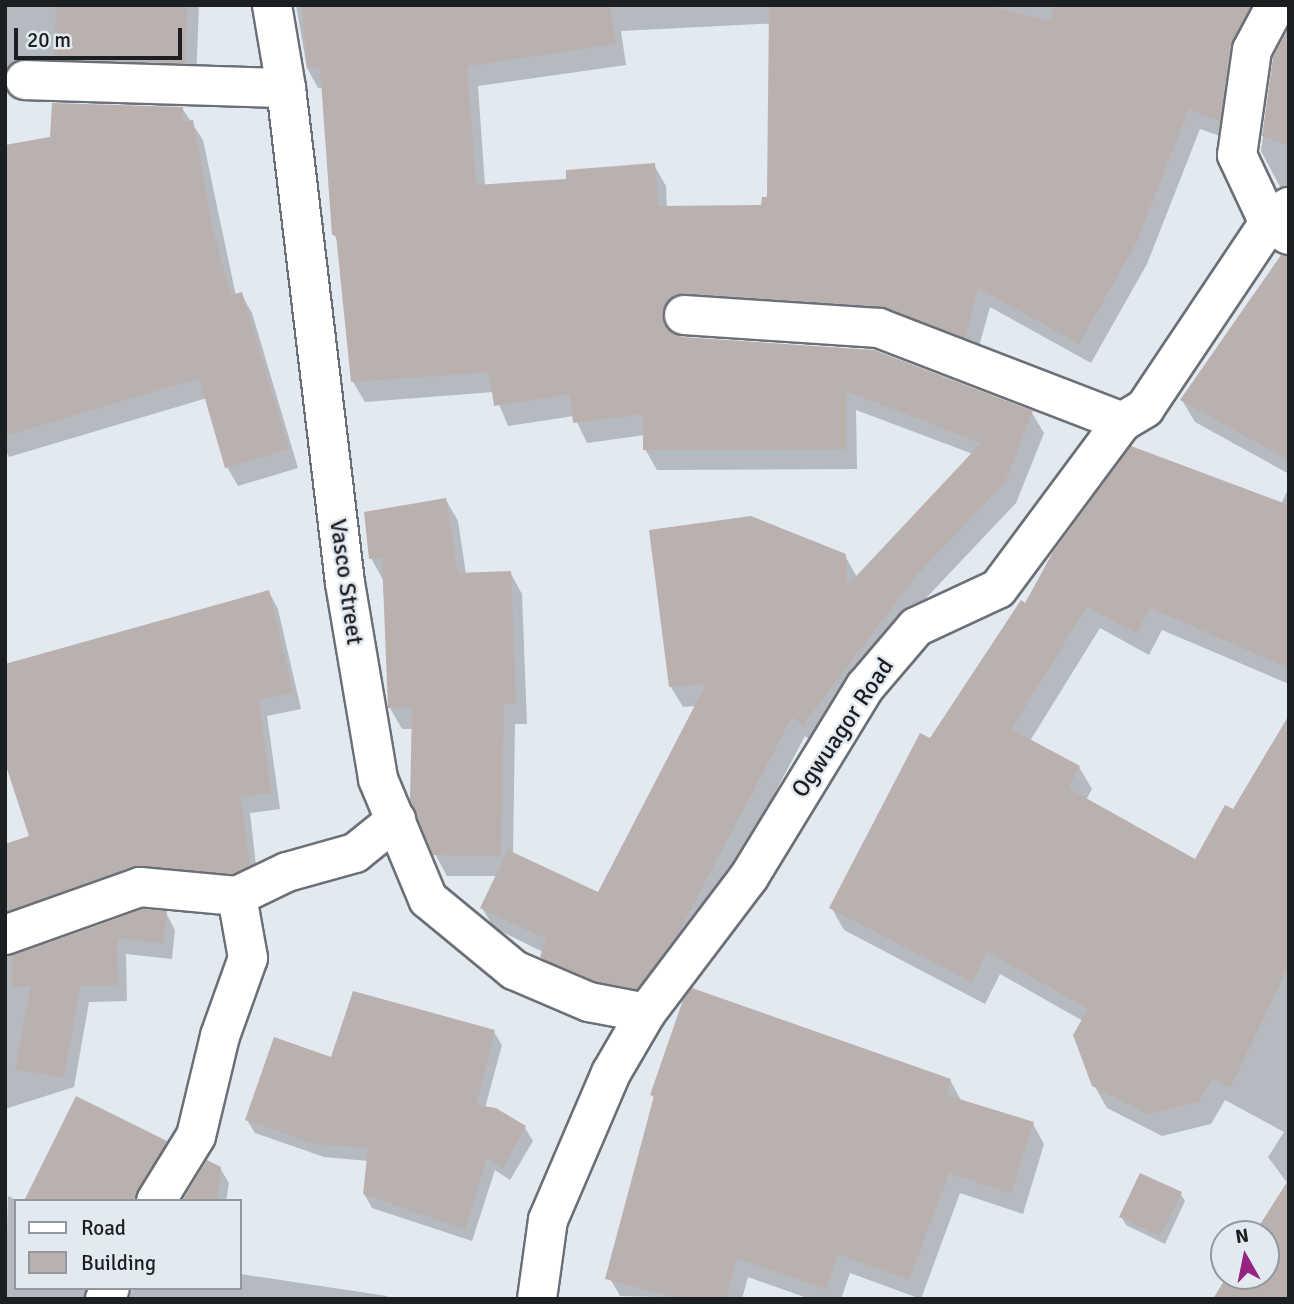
<!DOCTYPE html>
<html>
<head>
<meta charset="utf-8">
<style>
	body { margin:0 }
	#map { position:relative; width:1294px; height:1304px; overflow:hidden; background:#e2e9f0; font-family:Signika,sans-serif }
	div>[style] { position:absolute }
	.shadow>* { inset:0; background:#0003 }
	.building>* { inset:0; background:#bab0ae }
	.roads { filter:drop-shadow(2px 0 #6a7076) drop-shadow(-2px 0 #6a7076) drop-shadow(0 2px #6a7076) drop-shadow(0 -2px #6a7076) }
	.minor>* { height:38px; margin:-19px; padding:0 19px; transform-origin:19px; border-radius:19px; background:#fff }
	span { translate:-50% -50%; white-space:nowrap; text-align:center; line-height:1.15; -webkit-text-stroke:5px #e2e9f0; paint-order:stroke }
	.street-label { font-size:24px; color:#1c1f21 }
	.frame { position:absolute; inset:0; border:7px solid #1c1f21; pointer-events:none }
	.legend { position:absolute; left:14px; top:1199px; width:228px; height:91px; box-sizing:border-box; background:#e2e9f0; border:2px solid #93989d; margin:0; padding:9px 12px; list-style:none; font-size:21px; color:#1c1f21 }
	.legend li { display:flex; align-items:center; gap:14px; height:35px }
	.legend b { width:35px; border:2px solid #93989d }
	.north { position:absolute; left:1210px; top:1220px; width:70px; height:70px; box-sizing:border-box; background:#e2e9f0; border:2px solid #93989d; border-radius:50%; rotate:351deg; font-size:19px; font-weight:700; line-height:28px; text-align:center; color:#1c1f21 }
	.north::after { content:''; display:block; margin:auto; width:24px; height:32px; background:#942382; clip-path:polygon(50% 0,100% 100%,50% 72%,0 100%) }
	.scale { position:absolute; left:14px; top:28px; width:168px; height:32px; box-sizing:border-box; border:4px solid #1c1f21; border-top:0; padding-left:9px; font-size:21px; line-height:24px; white-space:nowrap; color:#1c1f21; -webkit-text-stroke:5px #e2e9f0; paint-order:stroke }
</style>
</head>
<body>
<div id="map">
	<div class="shadow">
		<div style="clip-path:polygon(5px 5px,199px 5px,196px 83px,5px 67px)"></div>
		<div style="clip-path:polygon(296px 5px,799px 5px,800px 22px,621px 31px,626px 65px,478px 86px,485px 186px,568px 180px,654px 165px,666px 186px,667px 208px,763px 207px,769px 198px,823px 5px,1289px 5px,1231px 140px,1200px 129px,1147px 264px,1091px 363px,990px 307px,976px 357px,677px 323px,676px 335px,681px 338px,1032px 413px,1044px 433px,1016px 503px,928px 596px,815px 744px,805px 736px,689px 955px,649px 1009px,554px 978px,542px 957px,543px 952px,494px 928px,482px 908px,497px 876px,447px 876px,435px 854px,413px 729px,402px 729px,390px 708px,383px 580px,371px 558px,446px 500px,458px 521px,466px 574px,510px 572px,522px 594px,527px 724px,515px 724px,513px 854px,599px 894px,697px 706px,683px 707px,671px 687px,845px 556px,857px 577px,973px 454px,856px 410px,857px 469px,657px 470px,645px 449px,645px 435px,587px 443px,574px 416px,508px 426px,494px 392px,365px 402px,353px 382px,339px 243px,334px 235px,323px 88px,318px 88px,307px 68px)"></div>
		<div style="clip-path:polygon(1289px 27px,1289px 193px,1285px 196px,1261px 151px,1275px 57px)"></div>
		<div style="clip-path:polygon(182px 108px,203px 140px,236px 296px,241px 294px,252px 313px,298px 468px,238px 486px,227px 467px,207px 398px,9px 457px,5px 449px,5px 147px)"></div>
		<div style="clip-path:polygon(1289px 291px,1289px 474px,1195px 422px,1182px 400px)"></div>
		<div style="clip-path:polygon(1289px 487px,1289px 684px,1162px 630px,1149px 655px,1100px 628px,1030px 741px,1079px 767px,1092px 789px,1086px 800px,1215px 872px,1289px 823px,1289px 1299px,1229px 1276px,1266px 1276px,1266px 1234px,1256px 1234px,1288px 1184px,1268px 1157px,1284px 1132px,1225px 1100px,1211px 1124px,1162px 1136px,1107px 1108px,1094px 1085px,1083px 1021px,1000px 974px,985px 1004px,844px 930px,831px 907px,930px 740px,1026px 605px,1281px 504px)"></div>
		<div style="clip-path:polygon(269px 592px,278px 609px,301px 709px,267px 716px,280px 809px,250px 813px,258px 883px,143px 883px,5px 934px,5px 846px,31px 837px)"></div>
		<div style="clip-path:polygon(143px 911px,166px 913px,175px 930px,172px 959px,126px 954px,127px 1001px,89px 1002px,74px 1087px,5px 1109px,5px 957px)"></div>
		<div style="clip-path:polygon(494px 1032px,502px 1045px,485px 1108px,525px 1128px,533px 1141px,510px 1180px,495px 1170px,472px 1241px,372px 1208px,364px 1194px,368px 1161px,324px 1157px,255px 1133px,247px 1120px,332px 1060px)"></div>
		<div style="clip-path:polygon(950px 1080px,962px 1102px,1033px 1124px,1044px 1144px,1023px 1214px,960px 1193px,921px 1299px,850px 1273px,841px 1299px,810px 1299px,748px 1277px,742px 1299px,620px 1296px,608px 1275px,654px 1099px,652px 1094px)"></div>
		<div style="clip-path:polygon(166px 1142px,174px 1156px,149px 1201px,25px 1201px)"></div>
		<div style="clip-path:polygon(220px 1168px,229px 1183px,226px 1201px,184px 1201px)"></div>
		<div style="clip-path:polygon(1180px 1193px,1185px 1201px,1165px 1244px,1126px 1225px,1121px 1216px)"></div>
		<div style="clip-path:polygon(8px 1196px,18px 1201px,16px 1288px,105px 1288px,96px 1299px,5px 1299px)"></div>
		<div style="clip-path:polygon(240px 1274px,387px 1296px,389px 1299px,129px 1299px,133px 1288px,240px 1288px)"></div>
	</div>
	<div class="building">
		<div style="clip-path:polygon(56px 5px,187px 5px,185px 63px,54px 59px)"></div>
		<div style="clip-path:polygon(302px 5px,610px 5px,616px 44px,467px 66px,476px 185px,566px 179px,566px 170px,655px 163px,658px 206px,761px 205px,762px 197px,767px 197px,769px 5px,986px 5px,1051px 21px,1054px 5px,1251px 5px,1230px 46px,1220px 121px,1189px 109px,1136px 243px,1079px 344px,978px 288px,965px 338px,880px 306px,685px 293px,666px 303px,664px 324px,682px 337px,874px 350px,1033px 411px,1005px 482px,916px 576px,803px 725px,792px 717px,678px 934px,637px 989px,595px 981px,540px 957px,546px 939px,480px 908px,508px 850px,598px 892px,706px 684px,669px 687px,649px 530px,751px 516px,846px 554px,847px 586px,981px 443px,846px 391px,846px 449px,643px 450px,643px 414px,573px 423px,570px 394px,494px 406px,489px 372px,351px 382px,336px 235px,332px 235px,320px 67px,307px 68px)"></div>
		<div style="clip-path:polygon(1289px 28px,1289px 146px,1262px 136px,1273px 57px)"></div>
		<div style="clip-path:polygon(52px 103px,183px 107px,182px 122px,193px 120px,213px 231px,231px 295px,242px 292px,289px 449px,225px 468px,199px 378px,5px 436px,5px 145px,50px 137px)"></div>
		<div style="clip-path:polygon(1281px 255px,1289px 257px,1289px 460px,1180px 400px)"></div>
		<div style="clip-path:polygon(1131px 446px,1289px 505px,1289px 668px,1150px 608px,1136px 633px,1087px 607px,1011px 729px,1080px 766px,1068px 788px,1195px 859px,1225px 805px,1233px 809px,1289px 715px,1289px 965px,1230px 1088px,1212px 1078px,1199px 1102px,1148px 1114px,1092px 1086px,1073px 1035px,1088px 1009px,987px 952px,972px 982px,829px 908px,920px 733px,930px 738px,1021px 600px,1025px 603px,1053px 552px)"></div>
		<div style="clip-path:polygon(446px 498px,458px 573px,511px 571px,516px 703px,504px 704px,501px 856px,433px 855px,410px 800px,412px 707px,388px 708px,382px 557px,369px 559px,364px 512px)"></div>
		<div style="clip-path:polygon(269px 590px,293px 692px,259px 699px,271px 793px,241px 797px,250px 866px,233px 874px,133px 866px,5px 912px,5px 844px,29px 836px,5px 763px,5px 664px)"></div>
		<div style="clip-path:polygon(143px 909px,167px 911px,163px 943px,117px 938px,118px 985px,80px 986px,64px 1078px,15px 1069px,31px 987px,12px 987px,12px 956px)"></div>
		<div style="clip-path:polygon(692px 988px,951px 1079px,946px 1095px,1034px 1122px,1011px 1194px,949px 1173px,909px 1280px,838px 1254px,826px 1289px,737px 1258px,726px 1299px,682px 1299px,605px 1279px,654px 1096px,650px 1095px,683px 1000px)"></div>
		<div style="clip-path:polygon(353px 991px,495px 1030px,476px 1105px,496px 1108px,526px 1126px,503px 1168px,487px 1158px,465px 1229px,363px 1194px,368px 1148px,315px 1144px,245px 1120px,274px 1037px,331px 1057px)"></div>
		<div style="clip-path:polygon(76px 1096px,167px 1141px,134px 1201px,24px 1201px)"></div>
		<div style="clip-path:polygon(207px 1160px,221px 1167px,217px 1201px,182px 1201px)"></div>
		<div style="clip-path:polygon(1140px 1173px,1182px 1192px,1160px 1236px,1119px 1217px)"></div>
		<div style="clip-path:polygon(1289px 1179px,1289px 1299px,1213px 1299px,1227px 1276px,1266px 1276px,1266px 1234px,1254px 1234px)"></div>
	</div>
	<div class="roads">
		<div class="minor">
			<div style="left:272px;top:5px;width:84px;rotate:80.4deg"></div>
			<div style="left:286px;top:88px;width:499px;rotate:83.2deg"></div>
			<div style="left:345px;top:583px;width:199px;rotate:80.4deg"></div>
			<div style="left:378px;top:779px;width:130px;rotate:67.4deg"></div>
			<div style="left:428px;top:899px;width:112px;rotate:39.5deg"></div>
			<div style="left:514px;top:970px;width:82px;rotate:23.1deg"></div>
			<div style="left:589px;top:1002px;width:58px;rotate:10.9deg"></div>
			<div style="left:1276px;top:5px;width:51px;rotate:118.1deg"></div>
			<div style="left:1252px;top:50px;width:106px;rotate:98.1deg"></div>
			<div style="left:1237px;top:155px;width:75px;rotate:64.8deg"></div>
			<div style="left:1269px;top:223px;width:23px;rotate:31deg"></div>
			<div style="left:25px;top:80px;width:261px;rotate:1.8deg"></div>
			<div style="left:684px;top:315px;width:195px;rotate:3.8deg"></div>
			<div style="left:879px;top:328px;width:261px;rotate:21.1deg"></div>
			<div style="left:5px;top:935px;width:143px;rotate:-19.6deg"></div>
			<div style="left:140px;top:887px;width:97px;rotate:5.3deg"></div>
			<div style="left:156px;top:1201px;width:76px;rotate:-58.4deg"></div>
			<div style="left:196px;top:1136px;width:103px;rotate:-76.5deg"></div>
			<div style="left:220px;top:1036px;width:83px;rotate:-70.3deg"></div>
			<div style="left:248px;top:958px;width:63px;rotate:-100.1deg"></div>
			<div style="left:237px;top:896px;width:55px;rotate:-25.6deg"></div>
			<div style="left:287px;top:872px;width:71px;rotate:-15.6deg"></div>
			<div style="left:355px;top:853px;width:53px;rotate:-38.8deg"></div>
			<div style="left:105px;top:1299px;width:12px;rotate:-66deg"></div>
			<div style="left:537px;top:1299px;width:80px;rotate:-82.1deg"></div>
			<div style="left:548px;top:1220px;width:160px;rotate:-66.8deg"></div>
			<div style="left:611px;top:1073px;width:69px;rotate:-59.7deg"></div>
			<div style="left:646px;top:1013px;width:171px;rotate:-52.9deg"></div>
			<div style="left:749px;top:877px;width:223px;rotate:-58.6deg"></div>
			<div style="left:865px;top:687px;width:79px;rotate:-49.6deg"></div>
			<div style="left:916px;top:627px;width:90px;rotate:-24.9deg"></div>
			<div style="left:998px;top:589px;width:208px;rotate:-53.4deg"></div>
			<div style="left:1122px;top:422px;width:27px;rotate:-31deg"></div>
			<div style="left:1145px;top:408px;width:223px;rotate:-56.2deg"></div>
			<div style="left:1269px;top:223px;width:26px;rotate:-39deg"></div>
		</div>
	</div>
	<div class="street-label">
		<span style="left:346px;top:582px;rotate:82deg">Vasco Street</span>
		<span style="left:843px;top:728px;rotate:-56deg">Ogwuagor Road</span>
	</div>
	<div class="frame"></div>
	<ul class="legend">
	<li><b style="height:9px;background:#fff"></b>Road</li>
	<li><b style="height:19px;background:#bab0ae"></b>Building</li>
	</ul>
	<div class="north">N</div>
	<div class="scale">20 m</div>
</div>
</body>
</html>
